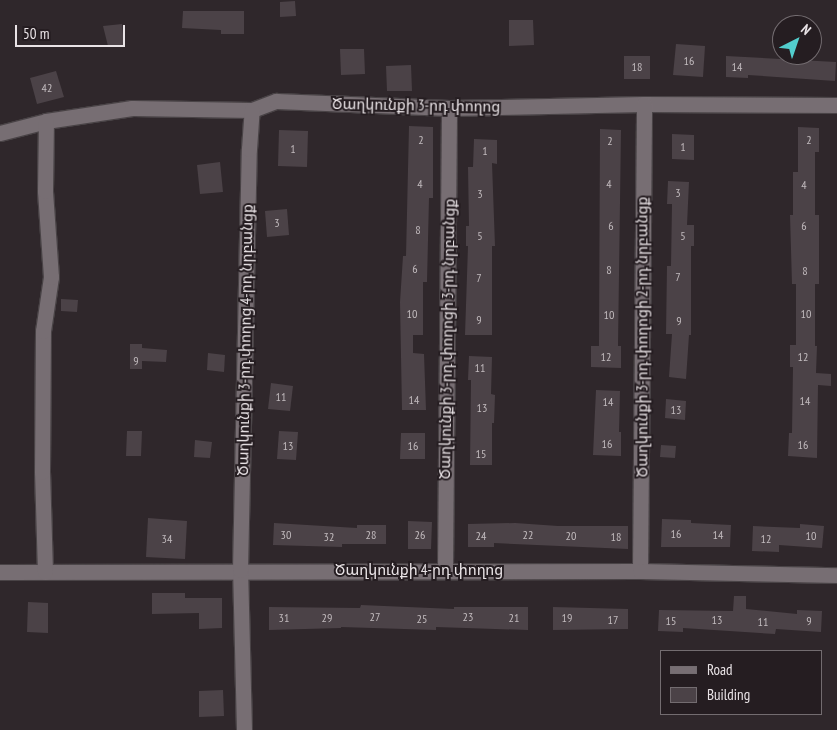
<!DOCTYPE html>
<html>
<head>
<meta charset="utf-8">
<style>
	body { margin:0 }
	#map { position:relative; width:837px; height:730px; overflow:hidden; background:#2f272b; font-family:"PT Sans Narrow","Noto Sans Armenian",sans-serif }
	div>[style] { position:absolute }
	.building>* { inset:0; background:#4b4247 }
	.roads { filter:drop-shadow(1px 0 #494346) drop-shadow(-1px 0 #494346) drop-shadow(0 1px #494346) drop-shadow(0 -1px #494346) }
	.minor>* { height:15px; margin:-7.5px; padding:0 7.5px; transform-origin:7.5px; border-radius:7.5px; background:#776e73 }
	span { translate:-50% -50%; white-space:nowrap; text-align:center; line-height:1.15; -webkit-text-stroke:4px #251d21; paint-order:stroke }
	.number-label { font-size:12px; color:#c2bbbe }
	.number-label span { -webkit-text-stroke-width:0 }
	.street-label { font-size:15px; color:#e9e3e6 }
	.legend { position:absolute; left:660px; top:650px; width:162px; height:65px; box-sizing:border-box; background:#251d21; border:1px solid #736c70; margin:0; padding:6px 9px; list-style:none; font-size:15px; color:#e9e3e6 }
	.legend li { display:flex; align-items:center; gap:10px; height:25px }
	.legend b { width:25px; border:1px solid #736c70 }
	.north { position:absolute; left:772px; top:15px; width:50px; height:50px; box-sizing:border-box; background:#251d21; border:1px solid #736c70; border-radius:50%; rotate:41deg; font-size:14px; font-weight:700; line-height:20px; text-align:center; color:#e9e3e6 }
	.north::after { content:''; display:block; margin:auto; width:18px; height:22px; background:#52cdcd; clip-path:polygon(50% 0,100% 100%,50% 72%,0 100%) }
	.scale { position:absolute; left:15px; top:25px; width:110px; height:22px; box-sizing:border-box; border:2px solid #e9e3e6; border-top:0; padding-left:6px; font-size:15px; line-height:18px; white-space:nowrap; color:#e9e3e6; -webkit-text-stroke:4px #251d21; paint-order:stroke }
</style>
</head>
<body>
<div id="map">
	<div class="building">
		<div style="clip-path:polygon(295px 1px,296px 16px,280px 17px,280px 2px)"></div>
		<div style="clip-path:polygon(183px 11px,244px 11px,244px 34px,221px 34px,221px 30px,182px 28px)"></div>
		<div style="clip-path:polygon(509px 20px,533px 20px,534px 45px,509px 46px)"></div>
		<div style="clip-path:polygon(122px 24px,124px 45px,108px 46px,103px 26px)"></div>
		<div style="clip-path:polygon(676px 44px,705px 46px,703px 77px,673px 75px)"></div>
		<div style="clip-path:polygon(340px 49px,364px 49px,365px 74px,341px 75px)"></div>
		<div style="clip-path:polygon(624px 56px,650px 56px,650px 79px,624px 79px)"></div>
		<div style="clip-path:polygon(726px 56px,836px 62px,835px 81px,748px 75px,748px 78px,726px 77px)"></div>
		<div style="clip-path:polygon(411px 65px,412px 91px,387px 91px,386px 66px)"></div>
		<div style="clip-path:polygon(56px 71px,64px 97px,37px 104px,30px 78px)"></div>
		<div style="clip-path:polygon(409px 126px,433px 127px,433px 198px,429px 198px,427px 282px,423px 282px,423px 335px,413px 335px,413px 353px,424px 354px,426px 410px,402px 410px,400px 302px,403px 256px,406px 256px)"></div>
		<div style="clip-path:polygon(798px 127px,819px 128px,819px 152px,815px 152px,815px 215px,819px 215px,819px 284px,815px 284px,815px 346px,817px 346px,816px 373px,831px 374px,831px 386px,818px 385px,817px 458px,788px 456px,789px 433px,792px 433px,793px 367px,790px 367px,790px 345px,796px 345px,796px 284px,792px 284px,790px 215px,793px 215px,793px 172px,798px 172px)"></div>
		<div style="clip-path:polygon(600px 129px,621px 130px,618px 346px,621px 346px,621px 368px,591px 367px,591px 346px,599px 346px)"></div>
		<div style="clip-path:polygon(279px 130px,308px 131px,307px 167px,278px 166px)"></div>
		<div style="clip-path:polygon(672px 134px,694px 135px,694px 160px,672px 159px)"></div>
		<div style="clip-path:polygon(474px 139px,497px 140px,497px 164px,492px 163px,495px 246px,492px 246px,492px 335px,465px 335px,468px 246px,466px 246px,466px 226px,469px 226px,468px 167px,473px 167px)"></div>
		<div style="clip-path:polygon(220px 162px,223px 192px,200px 194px,197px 165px)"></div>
		<div style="clip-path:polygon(668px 181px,689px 182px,687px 225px,694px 225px,694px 246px,691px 246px,691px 335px,689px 335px,686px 379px,669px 377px,672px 334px,666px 334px,667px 266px,671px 266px,672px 204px,667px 204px)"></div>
		<div style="clip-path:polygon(287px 209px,289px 235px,267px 237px,265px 211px)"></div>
		<div style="clip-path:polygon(61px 299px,78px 300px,77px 312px,61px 311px)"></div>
		<div style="clip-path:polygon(130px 344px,142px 344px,142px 348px,167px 350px,166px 362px,142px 361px,142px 369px,130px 369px)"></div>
		<div style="clip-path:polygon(208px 353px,225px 355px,224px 372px,207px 370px)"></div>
		<div style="clip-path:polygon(469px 356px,492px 357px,491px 394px,495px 395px,494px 423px,492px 423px,492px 465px,470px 465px,471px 380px,468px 380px)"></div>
		<div style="clip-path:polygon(271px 383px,293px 386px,290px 411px,268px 409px)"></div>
		<div style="clip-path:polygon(596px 390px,620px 391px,619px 432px,621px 432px,621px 456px,593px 455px)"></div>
		<div style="clip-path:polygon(666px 399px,686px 401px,685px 420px,665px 418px)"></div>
		<div style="clip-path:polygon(127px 431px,142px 431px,141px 456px,126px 456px)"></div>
		<div style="clip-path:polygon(279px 431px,298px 432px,296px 460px,277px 459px)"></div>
		<div style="clip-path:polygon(401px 433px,425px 433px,425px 459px,400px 459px)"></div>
		<div style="clip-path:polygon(195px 440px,212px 442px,210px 458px,194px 457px)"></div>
		<div style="clip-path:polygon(661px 445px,676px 446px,675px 458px,660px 457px)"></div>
		<div style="clip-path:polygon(148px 518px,187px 521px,185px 559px,146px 557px)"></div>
		<div style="clip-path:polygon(662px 519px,691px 520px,691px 523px,731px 525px,730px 547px,661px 547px)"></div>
		<div style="clip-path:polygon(408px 521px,432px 522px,431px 549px,408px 549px)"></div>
		<div style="clip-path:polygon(274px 523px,357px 528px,357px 525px,386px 525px,386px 544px,342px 544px,342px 547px,273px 545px)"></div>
		<div style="clip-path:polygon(515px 523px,558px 526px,628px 526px,628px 549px,494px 543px,494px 547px,468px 547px,468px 524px)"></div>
		<div style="clip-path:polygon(800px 524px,824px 526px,822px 548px,779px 545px,779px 552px,752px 551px,753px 526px,800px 528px)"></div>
		<div style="clip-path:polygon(152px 593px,185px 593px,185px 598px,222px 598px,222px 628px,199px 629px,199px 613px,152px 614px)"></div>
		<div style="clip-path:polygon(734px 596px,746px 596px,746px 609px,797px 614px,797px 610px,822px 611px,821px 632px,776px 629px,775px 634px,683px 628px,683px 632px,658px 631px,659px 610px,733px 611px)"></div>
		<div style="clip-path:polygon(28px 602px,48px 603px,48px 633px,27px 632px)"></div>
		<div style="clip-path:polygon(361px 605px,454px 609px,454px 607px,528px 607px,528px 630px,436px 627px,436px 630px,341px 627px,341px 628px,269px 630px,269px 607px,360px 608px)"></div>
		<div style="clip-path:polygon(553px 607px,628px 609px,628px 629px,553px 630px)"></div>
		<div style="clip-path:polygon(223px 690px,224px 716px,199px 717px,199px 691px)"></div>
	</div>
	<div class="roads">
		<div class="minor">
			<div style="left:0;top:133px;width:48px;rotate:-14.6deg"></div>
			<div style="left:46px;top:121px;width:87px;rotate:-8.6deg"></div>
			<div style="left:132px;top:108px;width:120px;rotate:1deg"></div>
			<div style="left:252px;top:110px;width:26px;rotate:-21deg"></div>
			<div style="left:276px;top:101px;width:173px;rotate:2.3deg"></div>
			<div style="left:449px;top:108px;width:195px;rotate:-1.2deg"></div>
			<div style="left:644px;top:104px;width:193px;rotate:0.3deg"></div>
			<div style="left:445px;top:570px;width:462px;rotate:-89.5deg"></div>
			<div style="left:640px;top:571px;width:467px;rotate:-89.5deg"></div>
			<div style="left:0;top:572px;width:640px;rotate:-0.09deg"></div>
			<div style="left:640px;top:571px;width:197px;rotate:1.2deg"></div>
			<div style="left:45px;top:572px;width:100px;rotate:-91.7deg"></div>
			<div style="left:42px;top:472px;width:141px;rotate:-89.6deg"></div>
			<div style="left:43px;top:331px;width:55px;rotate:-81.6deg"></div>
			<div style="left:51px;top:277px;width:86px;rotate:-94deg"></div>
			<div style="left:45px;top:191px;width:70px;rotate:-89.2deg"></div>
			<div style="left:244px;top:730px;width:160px;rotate:-91.4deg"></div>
			<div style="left:240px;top:570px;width:421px;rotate:-88.8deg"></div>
			<div style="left:249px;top:149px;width:39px;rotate:-86deg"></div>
		</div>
	</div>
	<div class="number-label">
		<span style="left:689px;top:61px">16</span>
		<span style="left:637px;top:67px">18</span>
		<span style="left:737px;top:67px">14</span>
		<span style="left:47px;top:88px">42</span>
		<span style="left:421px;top:140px">2</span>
		<span style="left:809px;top:140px">2</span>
		<span style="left:610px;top:141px">2</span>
		<span style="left:683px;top:147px">1</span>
		<span style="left:293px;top:149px">1</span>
		<span style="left:485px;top:151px">1</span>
		<span style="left:420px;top:184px">4</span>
		<span style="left:609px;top:184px">4</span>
		<span style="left:804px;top:185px">4</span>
		<span style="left:678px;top:193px">3</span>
		<span style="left:480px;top:194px">3</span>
		<span style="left:277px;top:223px">3</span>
		<span style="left:611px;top:226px">6</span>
		<span style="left:804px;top:226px">6</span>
		<span style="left:418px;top:230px">8</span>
		<span style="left:480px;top:236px">5</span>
		<span style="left:683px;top:236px">5</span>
		<span style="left:415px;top:269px">6</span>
		<span style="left:609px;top:270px">8</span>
		<span style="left:805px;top:271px">8</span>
		<span style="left:678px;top:277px">7</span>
		<span style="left:479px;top:278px">7</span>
		<span style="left:412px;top:314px">10</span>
		<span style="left:806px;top:314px">10</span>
		<span style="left:609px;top:315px">10</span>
		<span style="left:479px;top:320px">9</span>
		<span style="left:679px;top:321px">9</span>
		<span style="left:606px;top:357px">12</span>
		<span style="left:803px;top:357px">12</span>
		<span style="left:136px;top:361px">9</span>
		<span style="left:480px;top:368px">11</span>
		<span style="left:281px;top:397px">11</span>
		<span style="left:414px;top:400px">14</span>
		<span style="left:805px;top:401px">14</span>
		<span style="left:608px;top:402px">14</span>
		<span style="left:482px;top:408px">13</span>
		<span style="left:676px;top:410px">13</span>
		<span style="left:607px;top:444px">16</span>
		<span style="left:803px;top:445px">16</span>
		<span style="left:288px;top:446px">13</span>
		<span style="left:413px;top:446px">16</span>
		<span style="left:481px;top:454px">15</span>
		<span style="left:676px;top:534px">16</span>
		<span style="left:286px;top:535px">30</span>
		<span style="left:371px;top:535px">28</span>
		<span style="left:420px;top:535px">26</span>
		<span style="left:528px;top:535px">22</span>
		<span style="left:718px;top:535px">14</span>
		<span style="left:481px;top:536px">24</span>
		<span style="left:571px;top:536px">20</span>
		<span style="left:811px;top:536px">10</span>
		<span style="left:329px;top:537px">32</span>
		<span style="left:616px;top:537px">18</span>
		<span style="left:167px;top:539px">34</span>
		<span style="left:766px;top:539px">12</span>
		<span style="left:375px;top:617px">27</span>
		<span style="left:468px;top:617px">23</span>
		<span style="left:284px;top:618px">31</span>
		<span style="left:327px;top:618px">29</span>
		<span style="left:514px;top:618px">21</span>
		<span style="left:567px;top:618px">19</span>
		<span style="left:422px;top:619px">25</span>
		<span style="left:613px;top:620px">17</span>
		<span style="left:717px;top:620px">13</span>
		<span style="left:671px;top:621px">15</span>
		<span style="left:809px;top:621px">9</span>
		<span style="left:763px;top:622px">11</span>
	</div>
	<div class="street-label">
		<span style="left:416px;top:105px;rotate:1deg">Ծաղկունքի 3-րդ փողոց</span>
		<span style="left:642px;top:337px;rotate:-90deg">Ծաղկունքի 3-րդ փողոցի 2-րդ նրբանցք</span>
		<span style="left:447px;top:339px;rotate:-89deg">Ծաղկունքի 3-րդ փողոցի 3-րդ նրբանցք</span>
		<span style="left:245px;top:340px;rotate:-89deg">Ծաղկունքի 3-րդ փողոց 4-րդ նրբանցք</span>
		<span style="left:419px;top:570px">Ծաղկունքի 4-րդ փողոց</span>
	</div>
	<ul class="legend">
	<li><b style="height:6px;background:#776e73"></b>Road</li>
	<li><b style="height:14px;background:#4b4247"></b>Building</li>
	</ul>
	<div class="north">N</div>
	<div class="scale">50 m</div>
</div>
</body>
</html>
